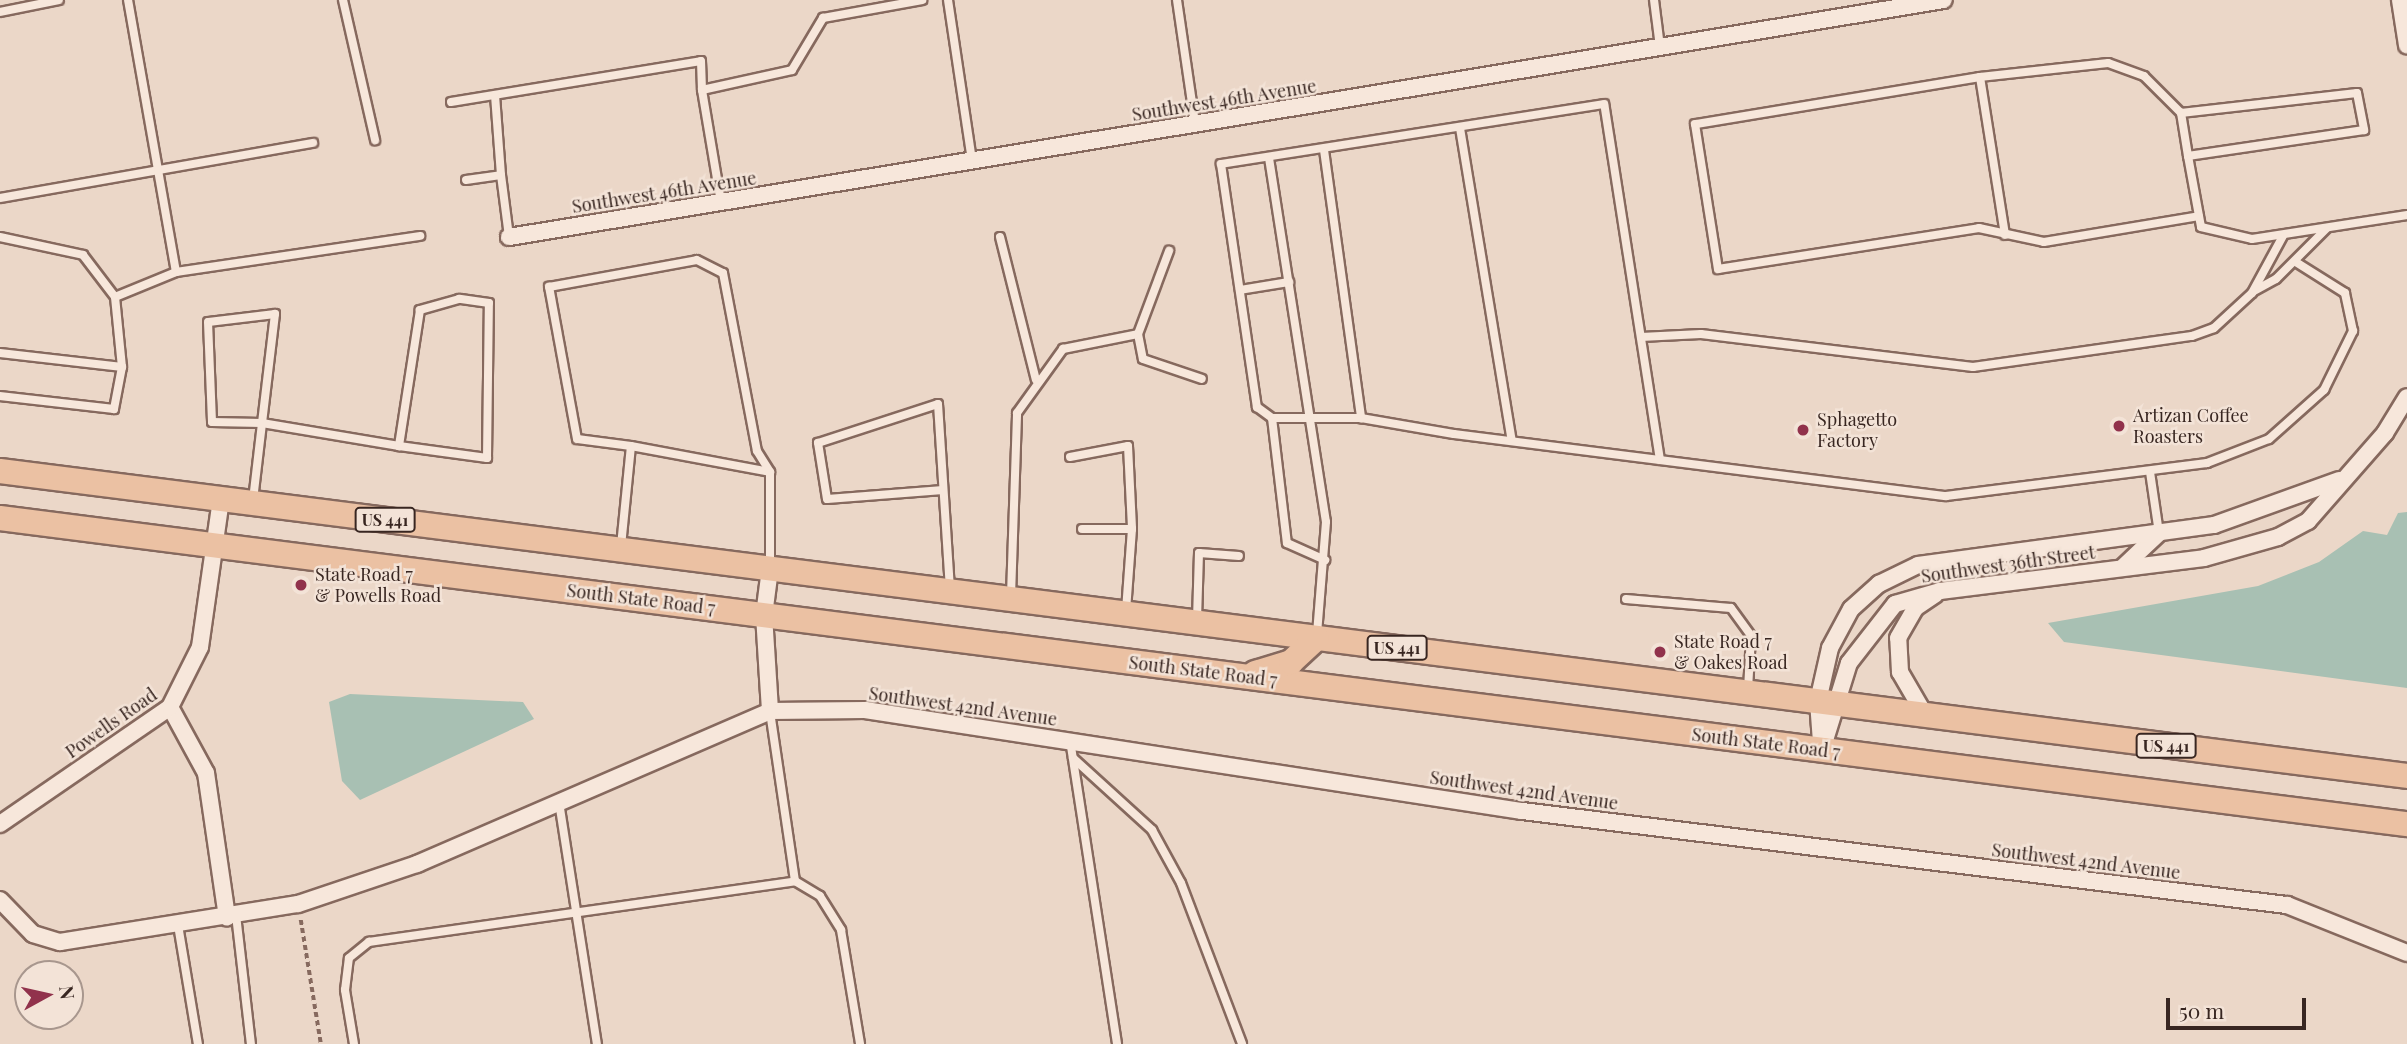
<!DOCTYPE html>
<html>
<head>
<meta charset="utf-8">
<style>
	body { margin:0 }
	#map { position:relative; width:2407px; height:1044px; overflow:hidden; background:#ebd7c8; font-family:"Playfair Display",serif }
	div>[style] { position:absolute }
	.water>* { inset:0; background:#a8c0b3 }
	.path>* { height:3.5px; margin-top:-1.75px; transform-origin:0; background:repeating-linear-gradient(90deg,#86695e 0 5px,transparent 0 8.5px) }
	.roads { filter:drop-shadow(2px 0 #86695e) drop-shadow(-2px 0 #86695e) drop-shadow(0 2px #86695e) drop-shadow(0 -2px #86695e) }
	.lane>* { height:8px; margin:-4px; padding:0 4px; transform-origin:4px; border-radius:4px; background:#f7e7db }
	.street>* { height:16px; margin:-8px; padding:0 8px; transform-origin:8px; border-radius:8px; background:#f7e7db }
	.primary>* { height:24px; margin:-12px; padding:0 12px; transform-origin:12px; border-radius:12px; background:#ebc1a3 }
	.dots>* { width:19px; height:19px; translate:-50% -50%; box-sizing:border-box; border:4px solid #f3e3d7; border-radius:50% }
	span { translate:-50% -50%; white-space:nowrap; text-align:center; line-height:1.15; -webkit-text-stroke:5px #f3e3d7; paint-order:stroke }
	.shield-label span { padding:2px 5px; background:#f3e3d7; border:2px solid; border-radius:5px; -webkit-text-stroke-width:0 }
	.shield-label { font-size:16px; color:#382621; font-weight:700 }
	.street-label { font-size:18px; color:#382621 }
	.poi-label { font-size:18px; color:#382621 }
	.left { translate:0 -50%; text-align:left }
	.north { position:absolute; left:14px; top:960px; width:70px; height:70px; box-sizing:border-box; background:#f3e3d7; border:2px solid #a8978e; border-radius:50%; rotate:82deg; font-size:19px; font-weight:700; line-height:28px; text-align:center; color:#382621 }
	.north::after { content:''; display:block; margin:auto; width:24px; height:32px; background:#91324c; clip-path:polygon(50% 0,100% 100%,50% 72%,0 100%) }
	.scale { position:absolute; left:2166px; top:998px; width:140px; height:32px; box-sizing:border-box; border:4px solid #382621; border-top:0; padding-left:9px; font-size:21px; line-height:24px; white-space:nowrap; color:#382621; -webkit-text-stroke:5px #f3e3d7; paint-order:stroke }
</style>
</head>
<body>
<div id="map">
	<div class="water">
		<div style="clip-path:polygon(2407px 512px,2407px 688px,2064px 642px,2048px 623px,2258px 586px,2319px 562px,2363px 531px,2387px 535px,2398px 513px)"></div>
		<div style="clip-path:polygon(350px 694px,523px 702px,534px 719px,360px 800px,342px 781px,329px 702px)"></div>
	</div>
	<div class="path">
		<div style="left:301px;top:920px;width:126px;rotate:80.8deg"></div>
	</div>
	<div class="roads">
		<div class="lane">
			<div style="left:343px;top:0;width:144px;rotate:77.1deg"></div>
			<div style="left:948px;top:0;width:163px;rotate:81.5deg"></div>
			<div style="left:1177px;top:0;width:125px;rotate:81.7deg"></div>
			<div style="left:1654px;top:0;width:47px;rotate:82.7deg"></div>
			<div style="left:0;top:12px;width:60px;rotate:-11.5deg"></div>
			<div style="left:1980px;top:77px;width:160px;rotate:81deg"></div>
			<div style="left:702px;top:90px;width:114px;rotate:80.4deg"></div>
			<div style="left:451px;top:102px;width:253px;rotate:-9.3deg"></div>
			<div style="left:701px;top:61px;width:29px;rotate:88deg"></div>
			<div style="left:702px;top:90px;width:92px;rotate:-12.5deg"></div>
			<div style="left:792px;top:70px;width:61px;rotate:-59.2deg"></div>
			<div style="left:823px;top:18px;width:101px;rotate:-10.3deg"></div>
			<div style="left:2181px;top:113px;width:52px;rotate:-135deg"></div>
			<div style="left:2144px;top:76px;width:38px;rotate:-160deg"></div>
			<div style="left:2108px;top:63px;width:129px;rotate:173.8deg"></div>
			<div style="left:1980px;top:77px;width:289px;rotate:170.6deg"></div>
			<div style="left:1695px;top:124px;width:147px;rotate:81deg"></div>
			<div style="left:1718px;top:269px;width:264px;rotate:-8.9deg"></div>
			<div style="left:1979px;top:228px;width:66px;rotate:12.2deg"></div>
			<div style="left:2044px;top:242px;width:157px;rotate:-9.5deg"></div>
			<div style="left:1460px;top:128px;width:317px;rotate:80.6deg"></div>
			<div style="left:1324px;top:150px;width:271px;rotate:82.1deg"></div>
			<div style="left:2188px;top:156px;width:44px;rotate:-99.2deg"></div>
			<div style="left:2181px;top:113px;width:177px;rotate:-6.5deg"></div>
			<div style="left:2357px;top:93px;width:38px;rotate:79deg"></div>
			<div style="left:2364px;top:130px;width:178px;rotate:171.6deg"></div>
			<div style="left:2188px;top:156px;width:72px;rotate:79.6deg"></div>
			<div style="left:2201px;top:227px;width:52px;rotate:13.2deg"></div>
			<div style="left:2252px;top:239px;width:157px;rotate:-8.8deg"></div>
			<div style="left:1269px;top:158px;width:368px;rotate:81.1deg"></div>
			<div style="left:1326px;top:522px;width:112px;rotate:94.6deg"></div>
			<div style="left:501px;top:175px;width:63px;rotate:82.6deg"></div>
			<div style="left:466px;top:180px;width:35px;rotate:-8deg"></div>
			<div style="left:501px;top:175px;width:80px;rotate:-94.3deg"></div>
			<div style="left:0;top:198px;width:318px;rotate:-10deg"></div>
			<div style="left:0;top:237px;width:85px;rotate:12.2deg"></div>
			<div style="left:83px;top:255px;width:53px;rotate:52.7deg"></div>
			<div style="left:115px;top:297px;width:70px;rotate:84.3deg"></div>
			<div style="left:1000px;top:237px;width:147px;rotate:75.9deg"></div>
			<div style="left:176px;top:272px;width:247px;rotate:-8.4deg"></div>
			<div style="left:1240px;top:290px;width:50px;rotate:-9.3deg"></div>
			<div style="left:2254px;top:291px;width:25px;rotate:-29deg"></div>
			<div style="left:2276px;top:279px;width:71px;rotate:-45deg"></div>
			<div style="left:115px;top:297px;width:66px;rotate:-22.3deg"></div>
			<div style="left:176px;top:272px;width:276px;rotate:-100deg"></div>
			<div style="left:1138px;top:334px;width:25px;rotate:79deg"></div>
			<div style="left:1143px;top:359px;width:62px;rotate:18.7deg"></div>
			<div style="left:1641px;top:337px;width:60px;rotate:-2.9deg"></div>
			<div style="left:1701px;top:334px;width:274px;rotate:6.9deg"></div>
			<div style="left:1973px;top:367px;width:221px;rotate:-8.1deg"></div>
			<div style="left:2192px;top:336px;width:23px;rotate:-20deg"></div>
			<div style="left:2214px;top:328px;width:52px;rotate:-42.6deg"></div>
			<div style="left:2252px;top:293px;width:65px;rotate:-61.5deg"></div>
			<div style="left:0;top:353px;width:123px;rotate:6.5deg"></div>
			<div style="left:122px;top:367px;width:43px;rotate:100.8deg"></div>
			<div style="left:114px;top:409px;width:115px;rotate:-173.5deg"></div>
			<div style="left:1272px;top:418px;width:126px;rotate:83.2deg"></div>
			<div style="left:1287px;top:543px;width:42px;rotate:24.1deg"></div>
			<div style="left:631px;top:446px;width:141px;rotate:10.6deg"></div>
			<div style="left:770px;top:472px;width:94px;rotate:90deg"></div>
			<div style="left:1070px;top:457px;width:59px;rotate:-10.7deg"></div>
			<div style="left:1128px;top:446px;width:83px;rotate:87.2deg"></div>
			<div style="left:1132px;top:529px;width:82px;rotate:94.2deg"></div>
			<div style="left:1660px;top:460px;width:360px;rotate:-98.9deg"></div>
			<div style="left:1604px;top:104px;width:388px;rotate:171.1deg"></div>
			<div style="left:1221px;top:164px;width:246px;rotate:81.6deg"></div>
			<div style="left:1257px;top:407px;width:19px;rotate:36deg"></div>
			<div style="left:1272px;top:418px;width:89px"></div>
			<div style="left:1361px;top:418px;width:94px;rotate:9.8deg"></div>
			<div style="left:1454px;top:434px;width:496px;rotate:7.2deg"></div>
			<div style="left:1946px;top:496px;width:263px;rotate:-7.2deg"></div>
			<div style="left:2207px;top:463px;width:66px;rotate:-21.2deg"></div>
			<div style="left:2269px;top:439px;width:74px;rotate:-41.7deg"></div>
			<div style="left:2324px;top:390px;width:66px;rotate:-63.8deg"></div>
			<div style="left:2353px;top:331px;width:39px;rotate:-102deg"></div>
			<div style="left:2345px;top:293px;width:58px;rotate:-147.7deg"></div>
			<div style="left:2150px;top:472px;width:62px;rotate:81.6deg"></div>
			<div style="left:943px;top:490px;width:116px;rotate:175.6deg"></div>
			<div style="left:827px;top:499px;width:57px;rotate:-99.1deg"></div>
			<div style="left:818px;top:443px;width:126px;rotate:-18deg"></div>
			<div style="left:938px;top:404px;width:185px;rotate:86.3deg"></div>
			<div style="left:253px;top:500px;width:78px;rotate:-83.3deg"></div>
			<div style="left:262px;top:423px;width:110px;rotate:-83.2deg"></div>
			<div style="left:275px;top:314px;width:67px;rotate:173.2deg"></div>
			<div style="left:208px;top:322px;width:100px;rotate:87.7deg"></div>
			<div style="left:212px;top:422px;width:50px;rotate:1.1deg"></div>
			<div style="left:262px;top:423px;width:139px;rotate:9.5deg"></div>
			<div style="left:399px;top:446px;width:89px;rotate:7.8deg"></div>
			<div style="left:487px;top:458px;width:155px;rotate:-89.3deg"></div>
			<div style="left:489px;top:303px;width:30px;rotate:-172deg"></div>
			<div style="left:459px;top:299px;width:41px;rotate:164.2deg"></div>
			<div style="left:420px;top:310px;width:138px;rotate:98.8deg"></div>
			<div style="left:1082px;top:529px;width:50px"></div>
			<div style="left:621px;top:546px;width:100px;rotate:-84.3deg"></div>
			<div style="left:631px;top:446px;width:54px;rotate:-172.6deg"></div>
			<div style="left:577px;top:439px;width:155px;rotate:-100.4deg"></div>
			<div style="left:549px;top:287px;width:150px;rotate:-10.3deg"></div>
			<div style="left:697px;top:260px;width:29px;rotate:27deg"></div>
			<div style="left:723px;top:273px;width:181px;rotate:79.2deg"></div>
			<div style="left:757px;top:451px;width:25px;rotate:58deg"></div>
			<div style="left:1011px;top:596px;width:183px;rotate:-88.1deg"></div>
			<div style="left:1017px;top:413px;width:79px;rotate:-54.3deg"></div>
			<div style="left:1063px;top:349px;width:76px;rotate:-11.3deg"></div>
			<div style="left:1138px;top:334px;width:89px;rotate:-69.5deg"></div>
			<div style="left:1626px;top:599px;width:105px;rotate:4.9deg"></div>
			<div style="left:1731px;top:608px;width:34px;rotate:54deg"></div>
			<div style="left:1751px;top:636px;width:53px;rotate:93.2deg"></div>
			<div style="left:1197px;top:620px;width:67px;rotate:-88.3deg"></div>
			<div style="left:1199px;top:553px;width:40px;rotate:4.3deg"></div>
			<div style="left:1070px;top:740px;width:308px;rotate:81.2deg"></div>
			<div style="left:1073px;top:758px;width:107px;rotate:42.3deg"></div>
			<div style="left:1152px;top:830px;width:60px;rotate:61.3deg"></div>
			<div style="left:1181px;top:883px;width:172px;rotate:69.2deg"></div>
			<div style="left:559px;top:802px;width:245px;rotate:81.1deg"></div>
			<div style="left:795px;top:881px;width:29px;rotate:31deg"></div>
			<div style="left:820px;top:896px;width:40px;rotate:58deg"></div>
			<div style="left:841px;top:930px;width:116px;rotate:80.5deg"></div>
			<div style="left:236px;top:915px;width:130px;rotate:83.4deg"></div>
			<div style="left:178px;top:925px;width:121px;rotate:80.5deg"></div>
			<div style="left:354px;top:1044px;width:55px;rotate:-99.5deg"></div>
			<div style="left:345px;top:990px;width:32px;rotate:-83deg"></div>
			<div style="left:349px;top:958px;width:26px;rotate:-39deg"></div>
			<div style="left:369px;top:942px;width:430px;rotate:-8.1deg"></div>
			<div style="left:795px;top:881px;width:172px;rotate:-98.4deg"></div>
		</div>
		<div class="street">
			<div style="left:2400px;top:0;width:46px;rotate:81.2deg"></div>
			<div style="left:509px;top:237px;width:1454px;rotate:-9.38deg"></div>
			<div style="left:2124px;top:566px;width:48px;rotate:-43.3deg"></div>
			<div style="left:770px;top:569px;width:46px;rotate:97.4deg"></div>
			<div style="left:764px;top:615px;width:96px;rotate:86.4deg"></div>
			<div style="left:770px;top:711px;width:95px;rotate:-0.6deg"></div>
			<div style="left:865px;top:710px;width:665px;rotate:8.74deg"></div>
			<div style="left:1522px;top:811px;width:771px;rotate:7.01deg"></div>
			<div style="left:2287px;top:905px;width:129px;rotate:21.8deg"></div>
			<div style="left:170px;top:707px;width:75px;rotate:61.4deg"></div>
			<div style="left:206px;top:773px;width:146px;rotate:81.7deg"></div>
			<div style="left:1925px;top:715px;width:50px;rotate:-120.2deg"></div>
			<div style="left:1900px;top:672px;width:34px;rotate:-93deg"></div>
			<div style="left:1898px;top:638px;width:34px;rotate:-60deg"></div>
			<div style="left:1915px;top:608px;width:25px;rotate:-34deg"></div>
			<div style="left:1821px;top:742px;width:41px;rotate:-94.2deg"></div>
			<div style="left:1818px;top:701px;width:54px;rotate:-77.2deg"></div>
			<div style="left:1830px;top:648px;width:44px;rotate:-61.7deg"></div>
			<div style="left:1851px;top:609px;width:38px;rotate:-42deg"></div>
			<div style="left:1879px;top:584px;width:43px;rotate:-26deg"></div>
			<div style="left:1918px;top:565px;width:299px;rotate:-7.7deg"></div>
			<div style="left:2214px;top:525px;width:133px;rotate:-19.8deg"></div>
			<div style="left:1822px;top:750px;width:91px;rotate:-72.8deg"></div>
			<div style="left:1849px;top:663px;width:75px;rotate:-52.1deg"></div>
			<div style="left:1895px;top:604px;width:47px;rotate:-16.1deg"></div>
			<div style="left:1940px;top:591px;width:266px;rotate:-7.1deg"></div>
			<div style="left:2204px;top:558px;width:77px;rotate:-15.8deg"></div>
			<div style="left:2278px;top:537px;width:34px;rotate:-28deg"></div>
			<div style="left:2308px;top:521px;width:117px;rotate:-48.8deg"></div>
			<div style="left:2385px;top:433px;width:42px;rotate:-58.6deg"></div>
			<div style="left:0;top:824px;width:206px;rotate:-34.5deg"></div>
			<div style="left:170px;top:707px;width:67px;rotate:-63.4deg"></div>
			<div style="left:200px;top:647px;width:149px;rotate:-81.9deg"></div>
			<div style="left:0;top:900px;width:47px;rotate:45.9deg"></div>
			<div style="left:33px;top:934px;width:28px;rotate:17deg"></div>
			<div style="left:60px;top:942px;width:241px;rotate:-9.1deg"></div>
			<div style="left:298px;top:904px;width:126px;rotate:-18.6deg"></div>
			<div style="left:417px;top:864px;width:385px;rotate:-23.4deg"></div>
		</div>
		<div class="primary">
			<div style="left:0;top:471px;width:2426px;rotate:7.22deg"></div>
			<div style="left:0;top:518px;width:2426px;rotate:7.25deg"></div>
			<div style="left:1255px;top:673px;width:38px;rotate:-17deg"></div>
			<div style="left:1291px;top:662px;width:35px;rotate:-43deg"></div>
		</div>
	</div>
	<div class="dots">
		<div style="left:2119px;top:426px;background:#91324c"></div>
		<div style="left:1803px;top:430px;background:#91324c"></div>
		<div style="left:301px;top:585px;background:#91324c"></div>
		<div style="left:1660px;top:652px;background:#91324c"></div>
	</div>
	<div class="shield-label">
		<span style="left:385px;top:520px">US 441</span>
		<span style="left:1397px;top:648px">US 441</span>
		<span style="left:2166px;top:746px">US 441</span>
	</div>
	<div class="street-label">
		<span style="left:1224px;top:100px;rotate:-9deg">Southwest 46th Avenue</span>
		<span style="left:664px;top:192px;rotate:-9deg">Southwest 46th Avenue</span>
		<span style="left:2008px;top:564px;rotate:-8deg">Southwest 36th Street</span>
		<span style="left:641px;top:599px;rotate:7deg">South State Road 7</span>
		<span style="left:1203px;top:671px;rotate:7deg">South State Road 7</span>
		<span style="left:963px;top:706px;rotate:8deg">Southwest 42nd Avenue</span>
		<span style="left:111px;top:723px;rotate:-35deg">Powells Road</span>
		<span style="left:1766px;top:743px;rotate:7deg">South State Road 7</span>
		<span style="left:1524px;top:790px;rotate:8deg">Southwest 42nd Avenue</span>
		<span style="left:2086px;top:861px;rotate:7deg">Southwest 42nd Avenue</span>
	</div>
	<div class="poi-label">
		<span class="left" style="left:2133px;top:426px">Artizan Coffee<br>Roasters</span>
		<span class="left" style="left:1817px;top:430px">Sphagetto<br>Factory</span>
		<span class="left" style="left:315px;top:585px">State Road 7<br>&amp; Powells Road</span>
		<span class="left" style="left:1674px;top:652px">State Road 7<br>&amp; Oakes Road</span>
	</div>
	<div class="north">N</div>
	<div class="scale">50 m</div>
</div>
</body>
</html>
